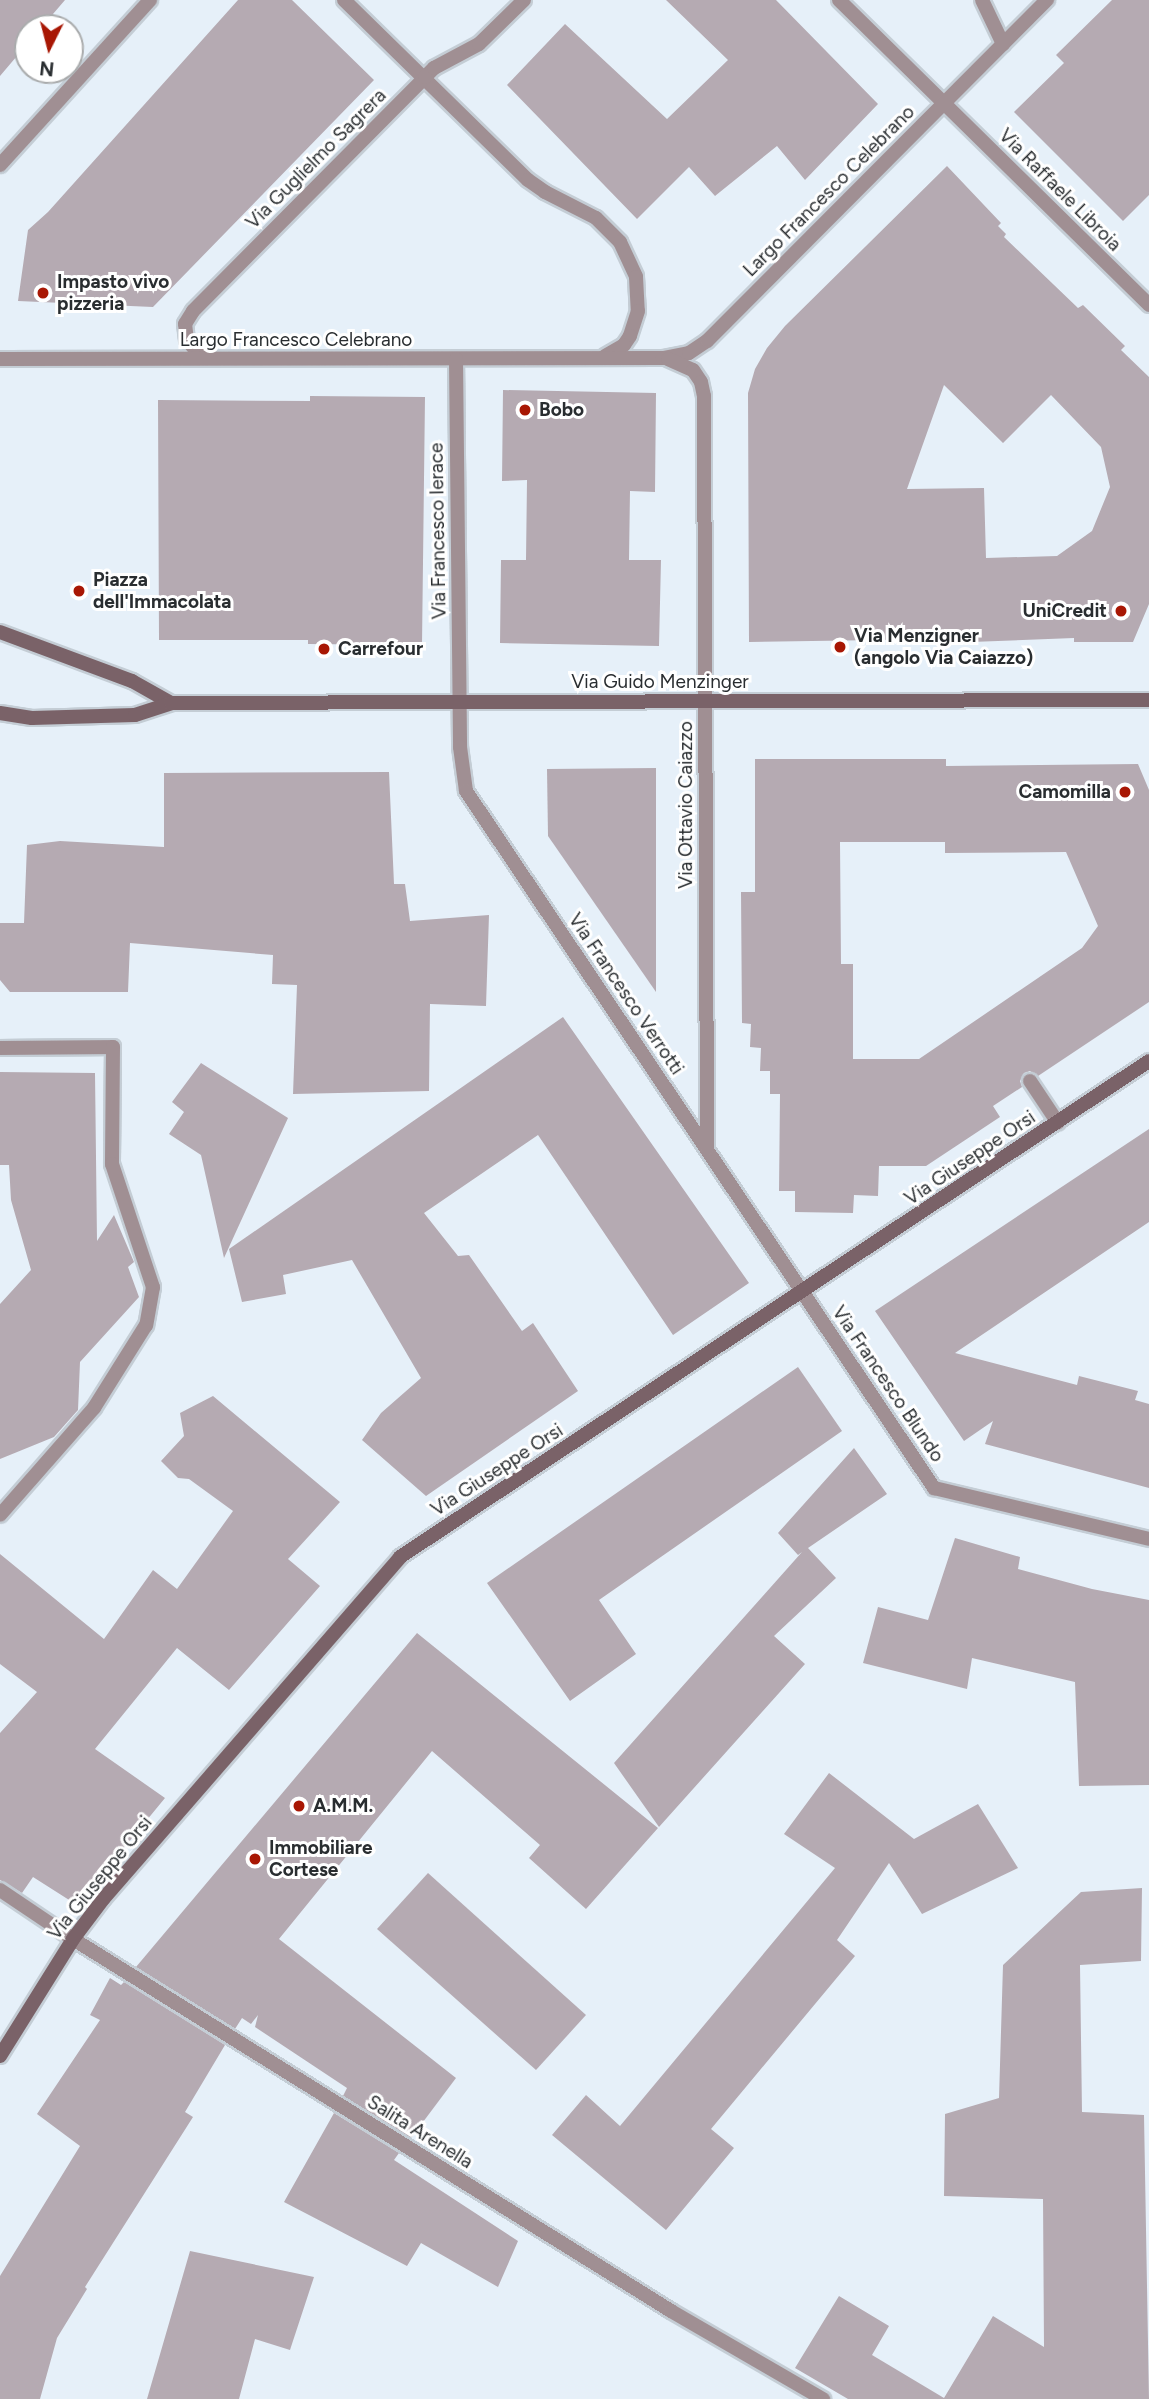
<!DOCTYPE html>
<html>
<head>
<meta charset="utf-8">
<style>
	body { margin:0 }
	#map { position:relative; width:1149px; height:2399px; overflow:hidden; background:#e6f0f9; font-family:Figtree,sans-serif }
	div>[style] { position:absolute }
	.building>* { inset:0; background:#b5aab2 }
	.roads { filter:drop-shadow(2px 0 #c4cdd5) drop-shadow(-2px 0 #c4cdd5) drop-shadow(0 2px #c4cdd5) drop-shadow(0 -2px #c4cdd5) }
	.lane>* { height:14px; margin:-7px; padding:0 7px; transform-origin:7px; border-radius:7px; background:#a08f93 }
	.street>* { height:14px; margin:-7px; padding:0 7px; transform-origin:7px; border-radius:7px; background:#a08f93 }
	.secondary>* { height:14px; margin:-7px; padding:0 7px; transform-origin:7px; border-radius:7px; background:#7a6268 }
	.dots>* { width:19px; height:19px; translate:-50% -50%; box-sizing:border-box; border:4px solid #fff; border-radius:50% }
	span { translate:-50% -50%; white-space:nowrap; text-align:center; line-height:1.15; -webkit-text-stroke:6px #fff; paint-order:stroke }
	.street-label { font-size:19px; color:#292d30 }
	.poi-label { font-size:19px; color:#292d30; font-weight:700 }
	.left { translate:0 -50%; text-align:left }
	.right { translate:-100% -50%; text-align:right }
	.north { position:absolute; left:14px; top:14px; width:70px; height:70px; box-sizing:border-box; background:#fff; border:2px solid #a9abac; border-radius:50%; rotate:186deg; font-size:19px; font-weight:700; line-height:28px; text-align:center; color:#292d30 }
	.north::after { content:''; display:block; margin:auto; width:24px; height:32px; background:#a81704; clip-path:polygon(50% 0,100% 100%,50% 72%,0 100%) }
</style>
</head>
<body>
<div id="map">
	<div class="building">
		<div style="clip-path:polygon(0 0,65px 0,41px 28px,28px 28px,28px 43px,0 76px)"></div>
		<div style="clip-path:polygon(238px 0,292px 0,374px 80px,153px 307px,18px 301px,28px 230px,48px 212px)"></div>
		<div style="clip-path:polygon(666px 0,776px 0,878px 104px,805px 180px,777px 146px,715px 196px,689px 167px,637px 219px,507px 85px,565px 24px,667px 119px,728px 60px)"></div>
		<div style="clip-path:polygon(1112px 0,1149px 0,1149px 195px,1123px 221px,1014px 112px,1064px 63px,1056px 55px)"></div>
		<div style="clip-path:polygon(evenodd,947px 166px,1001px 223px,998px 226px,1006px 234px,1004px 237px,1078px 308px,1083px 305px,1125px 346px,1121px 350px,1149px 377px,1149px 604px,1133px 642px,1074px 642px,1074px 638px,944px 643px,944px 639px,749px 642px,748px 393px,755px 369px,767px 348px,785px 326px,947px 166px,944px 385px,1003px 443px,1051px 395px,1101px 447px,1110px 487px,1092px 531px,1057px 556px,986px 558px,984px 488px,907px 489px,944px 385px)"></div>
		<div style="clip-path:polygon(503px 390px,656px 393px,655px 492px,630px 491px,629px 560px,661px 560px,659px 646px,500px 643px,501px 560px,526px 560px,527px 480px,502px 481px)"></div>
		<div style="clip-path:polygon(310px 396px,425px 397px,422px 645px,308px 644px,308px 640px,159px 640px,158px 400px,310px 401px)"></div>
		<div style="clip-path:polygon(evenodd,755px 759px,946px 759px,946px 766px,1138px 764px,1149px 790px,1149px 1002px,1038px 1076px,1030px 1071px,1024px 1073px,1020px 1081px,1022px 1087px,993px 1106px,1000px 1117px,926px 1166px,879px 1166px,878px 1196px,854px 1195px,853px 1213px,795px 1212px,795px 1191px,779px 1191px,780px 1094px,770px 1094px,770px 1071px,760px 1071px,761px 1048px,750px 1047px,751px 1024px,742px 1023px,741px 892px,755px 892px,755px 759px,840px 842px,945px 842px,945px 853px,1066px 852px,1098px 926px,1082px 948px,919px 1059px,853px 1059px,853px 964px,841px 964px,840px 842px)"></div>
		<div style="clip-path:polygon(656px 768px,656px 992px,548px 836px,547px 769px)"></div>
		<div style="clip-path:polygon(389px 772px,394px 884px,405px 884px,410px 921px,489px 915px,486px 1006px,430px 1004px,429px 1091px,293px 1094px,297px 985px,272px 984px,273px 955px,130px 943px,128px 992px,10px 992px,0 980px,0 923px,24px 923px,27px 845px,60px 841px,164px 847px,164px 773px)"></div>
		<div style="clip-path:polygon(563px 1017px,749px 1283px,673px 1335px,538px 1135px,424px 1213px,458px 1256px,469px 1255px,522px 1331px,533px 1323px,578px 1391px,426px 1496px,362px 1440px,381px 1413px,421px 1378px,352px 1260px,283px 1275px,286px 1294px,242px 1302px,229px 1249px)"></div>
		<div style="clip-path:polygon(201px 1063px,288px 1118px,224px 1258px,201px 1155px,169px 1134px,184px 1112px,172px 1102px)"></div>
		<div style="clip-path:polygon(0 1072px,95px 1073px,97px 1241px,114px 1215px,134px 1262px,128px 1267px,139px 1297px,80px 1362px,78px 1410px,54px 1437px,0 1459px,0 1304px,31px 1270px,11px 1200px,9px 1165px,0 1165px)"></div>
		<div style="clip-path:polygon(1149px 1129px,1149px 1222px,955px 1353px,1077px 1385px,1079px 1376px,1138px 1391px,1135px 1400px,1149px 1404px,1149px 1488px,985px 1444px,993px 1421px,964px 1441px,875px 1311px)"></div>
		<div style="clip-path:polygon(798px 1367px,842px 1431px,599px 1600px,636px 1654px,570px 1701px,487px 1583px)"></div>
		<div style="clip-path:polygon(213px 1396px,340px 1502px,288px 1559px,320px 1586px,229px 1690px,177px 1648px,95px 1749px,165px 1798px,77px 1905px,33px 1877px,22px 1893px,0 1880px,0 1733px,37px 1692px,0 1664px,0 1554px,104px 1639px,153px 1570px,177px 1589px,233px 1511px,189px 1479px,178px 1478px,161px 1461px,184px 1436px,180px 1413px)"></div>
		<div style="clip-path:polygon(854px 1448px,887px 1494px,808px 1548px,836px 1578px,774px 1636px,805px 1664px,659px 1827px,614px 1763px,802px 1552px,798px 1555px,778px 1533px)"></div>
		<div style="clip-path:polygon(955px 1538px,1020px 1557px,1018px 1569px,1092px 1589px,1149px 1600px,1149px 1785px,1079px 1786px,1075px 1682px,972px 1658px,967px 1689px,863px 1663px,878px 1607px,928px 1620px)"></div>
		<div style="clip-path:polygon(417px 1633px,658px 1828px,586px 1909px,529px 1858px,540px 1845px,432px 1751px,279px 1939px,456px 2078px,411px 2138px,343px 2096px,347px 2088px,255px 2027px,258px 2015px,251px 2024px,242px 2018px,235px 2029px,136px 1967px)"></div>
		<div style="clip-path:polygon(829px 1773px,914px 1839px,978px 1804px,1018px 1868px,922px 1914px,889px 1863px,837px 1940px,855px 1956px,711px 2129px,734px 2148px,666px 2230px,552px 2135px,586px 2095px,620px 2126px,835px 1868px,784px 1834px)"></div>
		<div style="clip-path:polygon(428px 1873px,586px 2015px,536px 2070px,377px 1929px)"></div>
		<div style="clip-path:polygon(1142px 1888px,1141px 1961px,1080px 1965px,1082px 2112px,1144px 2115px,1149px 2399px,848px 2399px,795px 2368px,839px 2296px,889px 2326px,872px 2355px,944px 2398px,993px 2316px,1044px 2347px,1043px 2199px,944px 2196px,945px 2114px,999px 2098px,1003px 1965px,1081px 1892px)"></div>
		<div style="clip-path:polygon(110px 1978px,121px 1985px,124px 1982px,225px 2045px,185px 2112px,193px 2117px,85px 2287px,87px 2289px,57px 2338px,40px 2399px,0 2399px,0 2276px,80px 2146px,37px 2114px,100px 2020px,90px 2015px)"></div>
		<div style="clip-path:polygon(334px 2113px,399px 2153px,394px 2160px,518px 2241px,498px 2287px,421px 2243px,407px 2266px,284px 2202px)"></div>
		<div style="clip-path:polygon(190px 2251px,314px 2277px,290px 2350px,255px 2339px,239px 2399px,147px 2399px)"></div>
	</div>
	<div class="roads">
		<div class="lane">
			<div style="left:982px;top:0;width:49px;rotate:64.5deg"></div>
			<div style="left:0;top:1048px;width:113px;rotate:-0.5deg"></div>
			<div style="left:113px;top:1047px;width:117px;rotate:90.5deg"></div>
			<div style="left:112px;top:1164px;width:130px;rotate:71.6deg"></div>
			<div style="left:153px;top:1287px;width:39px;rotate:100deg"></div>
			<div style="left:146px;top:1325px;width:98px;rotate:122.1deg"></div>
			<div style="left:94px;top:1408px;width:142px;rotate:131.3deg"></div>
			<div style="left:1030px;top:1081px;width:50px;rotate:56.3deg"></div>
		</div>
		<div class="street">
			<div style="left:344px;top:0;width:257px;rotate:44.4deg"></div>
			<div style="left:528px;top:180px;width:21px;rotate:35deg"></div>
			<div style="left:545px;top:192px;width:57px;rotate:27deg"></div>
			<div style="left:596px;top:218px;width:34px;rotate:45deg"></div>
			<div style="left:620px;top:242px;width:38px;rotate:65deg"></div>
			<div style="left:636px;top:277px;width:34px;rotate:87deg"></div>
			<div style="left:638px;top:311px;width:26px;rotate:108deg"></div>
			<div style="left:630px;top:336px;width:11px;rotate:124deg"></div>
			<div style="left:624px;top:345px;width:22px;rotate:150deg"></div>
			<div style="left:839px;top:0;width:435px;rotate:44.5deg"></div>
			<div style="left:0;top:165px;width:223px;rotate:-47.7deg"></div>
			<div style="left:208px;top:358px;width:11px;rotate:-153deg"></div>
			<div style="left:198px;top:353px;width:17px;rotate:-130deg"></div>
			<div style="left:187px;top:340px;width:16px;rotate:-97deg"></div>
			<div style="left:185px;top:324px;width:15px;rotate:-58deg"></div>
			<div style="left:193px;top:311px;width:330px;rotate:-45.2deg"></div>
			<div style="left:425px;top:77px;width:13px;rotate:-45deg"></div>
			<div style="left:434px;top:68px;width:51px;rotate:-28.1deg"></div>
			<div style="left:479px;top:44px;width:63px;rotate:-44.4deg"></div>
			<div style="left:0;top:359px;width:663px;rotate:-0.09deg"></div>
			<div style="left:663px;top:358px;width:26px;rotate:-11deg"></div>
			<div style="left:689px;top:353px;width:22px;rotate:-34deg"></div>
			<div style="left:707px;top:341px;width:482px;rotate:-45.1deg"></div>
			<div style="left:456px;top:359px;width:388px;rotate:89.4deg"></div>
			<div style="left:460px;top:747px;width:44px;rotate:82.2deg"></div>
			<div style="left:466px;top:791px;width:840px;rotate:56.12deg"></div>
			<div style="left:934px;top:1488px;width:221px;rotate:13.3deg"></div>
			<div style="left:668px;top:359px;width:27px;rotate:24deg"></div>
			<div style="left:693px;top:370px;width:14px;rotate:56deg"></div>
			<div style="left:701px;top:382px;width:14px;rotate:78deg"></div>
			<div style="left:704px;top:396px;width:753px;rotate:89.77deg"></div>
			<div style="left:0;top:1890px;width:88px;rotate:33.9deg"></div>
			<div style="left:73px;top:1939px;width:704px;rotate:31.88deg"></div>
			<div style="left:671px;top:2311px;width:176px;rotate:30.1deg"></div>
		</div>
		<div class="secondary">
			<div style="left:0;top:632px;width:141px;rotate:20.4deg"></div>
			<div style="left:132px;top:681px;width:45px;rotate:29.4deg"></div>
			<div style="left:0;top:713px;width:32px;rotate:9deg"></div>
			<div style="left:32px;top:718px;width:103px;rotate:-1.7deg"></div>
			<div style="left:135px;top:715px;width:38px;rotate:-18deg"></div>
			<div style="left:171px;top:703px;width:978px;rotate:-0.18deg"></div>
			<div style="left:0;top:2056px;width:138px;rotate:-58deg"></div>
			<div style="left:73px;top:1939px;width:51px;rotate:-52.9deg"></div>
			<div style="left:104px;top:1898px;width:452px;rotate:-49deg"></div>
			<div style="left:400px;top:1557px;width:898px;rotate:-33.51deg"></div>
		</div>
	</div>
	<div class="dots">
		<div style="left:43px;top:293px;background:#a81704"></div>
		<div style="left:525px;top:410px;background:#a81704"></div>
		<div style="left:79px;top:591px;background:#a81704"></div>
		<div style="left:1121px;top:611px;background:#a81704"></div>
		<div style="left:840px;top:647px;background:#a81704"></div>
		<div style="left:324px;top:649px;background:#a81704"></div>
		<div style="left:1125px;top:792px;background:#a81704"></div>
		<div style="left:299px;top:1806px;background:#a81704"></div>
		<div style="left:255px;top:1859px;background:#a81704"></div>
	</div>
	<div class="street-label">
		<span style="left:316px;top:159px;rotate:-45deg">Via Guglielmo Sagrera</span>
		<span style="left:1060px;top:190px;rotate:45deg">Via Raffaele Libroia</span>
		<span style="left:829px;top:191px;rotate:-45deg">Largo Francesco Celebrano</span>
		<span style="left:296px;top:340px">Largo Francesco Celebrano</span>
		<span style="left:438px;top:531px;rotate:-91deg">Via Francesco Ierace</span>
		<span style="left:660px;top:682px">Via Guido Menzinger</span>
		<span style="left:686px;top:805px;rotate:-90deg">Via Ottavio Caiazzo</span>
		<span style="left:626px;top:994px;rotate:56deg">Via Francesco Verrotti</span>
		<span style="left:970px;top:1158px;rotate:-34deg">Via Giuseppe Orsi</span>
		<span style="left:888px;top:1384px;rotate:56deg">Via Francesco Blundo</span>
		<span style="left:497px;top:1470px;rotate:-33deg">Via Giuseppe Orsi</span>
		<span style="left:100px;top:1878px;rotate:-51deg">Via Giuseppe Orsi</span>
		<span style="left:420px;top:2132px;rotate:32deg">Salita Arenella</span>
	</div>
	<div class="poi-label">
		<span class="left" style="left:57px;top:293px">Impasto vivo<br>pizzeria</span>
		<span class="left" style="left:539px;top:410px">Bobo</span>
		<span class="left" style="left:93px;top:591px">Piazza<br>dell'Immacolata</span>
		<span class="right" style="left:1107px;top:611px">UniCredit</span>
		<span class="left" style="left:854px;top:647px">Via Menzigner<br>(angolo Via Caiazzo)</span>
		<span class="left" style="left:338px;top:649px">Carrefour</span>
		<span class="right" style="left:1111px;top:792px">Camomilla</span>
		<span class="left" style="left:313px;top:1806px">A.M.M.</span>
		<span class="left" style="left:269px;top:1859px">Immobiliare<br>Cortese</span>
	</div>
	<div class="north">N</div>
</div>
</body>
</html>
